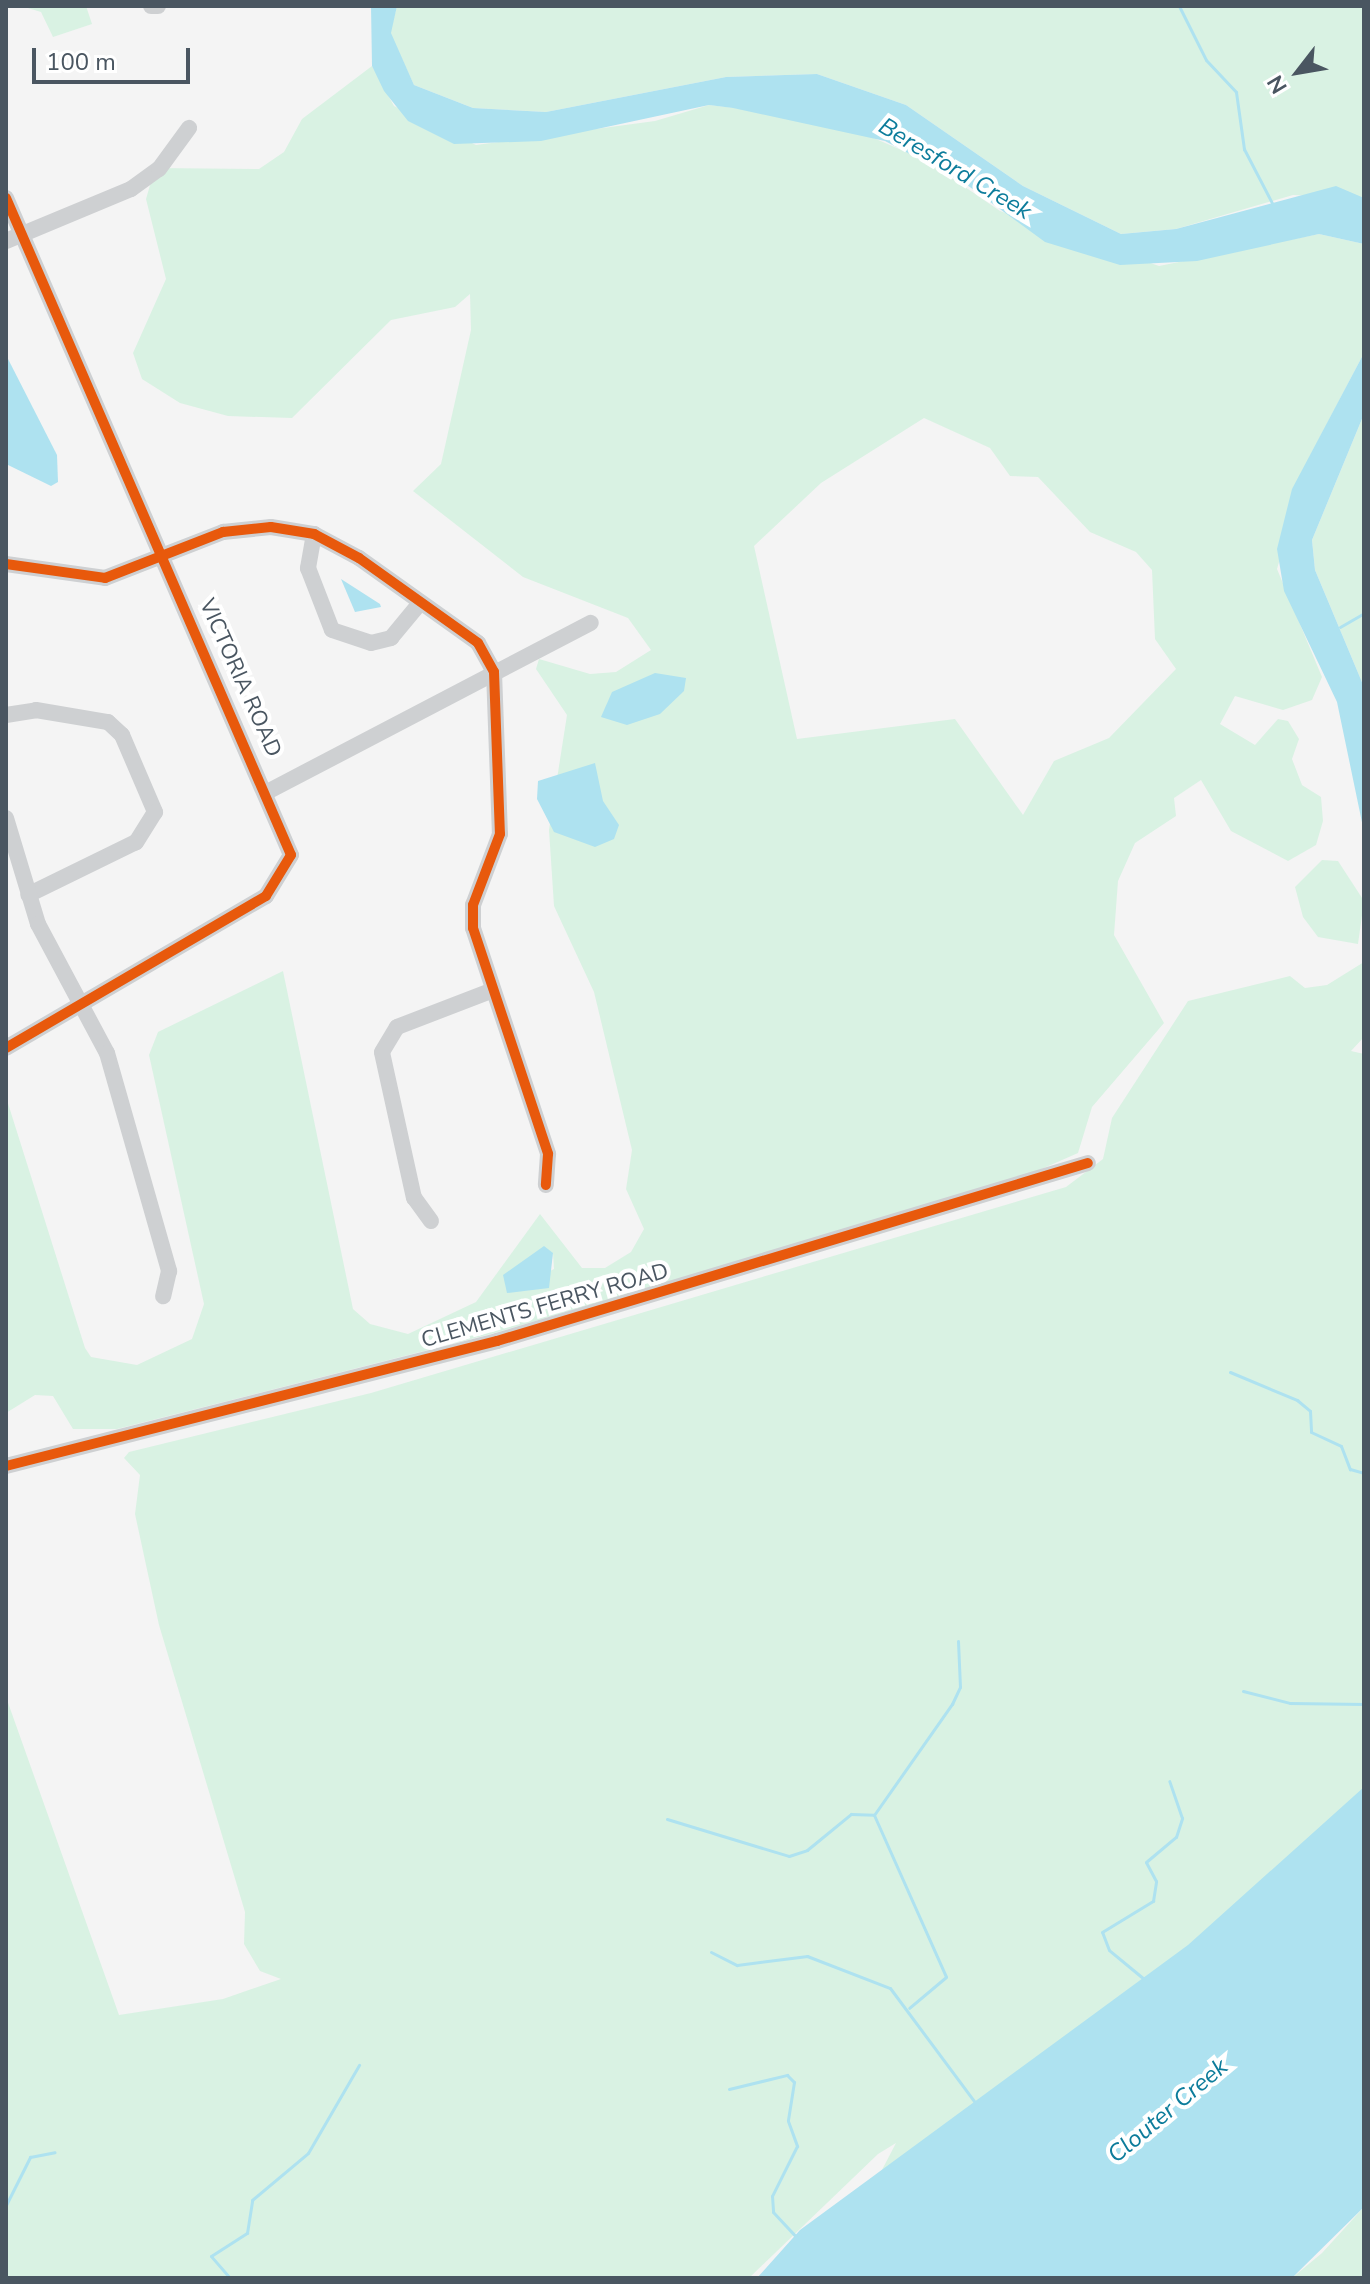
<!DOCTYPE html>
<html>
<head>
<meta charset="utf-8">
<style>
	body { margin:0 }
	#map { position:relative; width:1370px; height:2284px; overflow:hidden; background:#f4f4f4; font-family:"Nunito Sans",sans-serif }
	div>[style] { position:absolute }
	.green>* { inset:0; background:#d9f2e3 }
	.water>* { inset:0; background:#aee2f0 }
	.stream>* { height:3px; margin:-1.5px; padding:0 1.5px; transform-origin:1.5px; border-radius:1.5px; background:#aee2f0 }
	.minor>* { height:16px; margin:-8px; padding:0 8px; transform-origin:8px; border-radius:8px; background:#ced0d2 }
	.cycleway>* { height:10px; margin:-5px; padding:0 5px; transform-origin:5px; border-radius:5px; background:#e8590c }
	span { translate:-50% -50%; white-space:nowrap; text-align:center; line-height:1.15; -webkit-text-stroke:8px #fff; paint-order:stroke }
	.street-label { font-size:22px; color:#4a5661 }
	.water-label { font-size:24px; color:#0c7c9b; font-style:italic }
	.frame { position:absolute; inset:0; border:8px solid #4a5661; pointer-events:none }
	.north { position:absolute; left:1258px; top:32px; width:80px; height:80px; -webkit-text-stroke:6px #fff; paint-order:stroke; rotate:239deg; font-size:22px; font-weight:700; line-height:32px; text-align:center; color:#4a5661 }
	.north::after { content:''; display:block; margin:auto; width:28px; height:36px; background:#4a5661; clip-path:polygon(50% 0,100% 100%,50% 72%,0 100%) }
	.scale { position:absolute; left:32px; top:48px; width:158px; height:36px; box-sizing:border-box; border:4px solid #4a5661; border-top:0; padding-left:10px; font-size:24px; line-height:28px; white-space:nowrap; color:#4a5661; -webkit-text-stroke:6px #fff; paint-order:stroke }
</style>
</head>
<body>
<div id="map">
	<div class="green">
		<div style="clip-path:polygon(21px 6px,86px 6px,92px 24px,53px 37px,41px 12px)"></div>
		<div style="clip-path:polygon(397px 6px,1364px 6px,1364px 198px,1293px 195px,1176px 229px,1121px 234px,1023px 186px,906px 105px,817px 74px,726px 77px,546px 112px,473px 108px,414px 85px,390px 33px)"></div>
		<div style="clip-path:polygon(evenodd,372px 66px,394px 106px,476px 145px,655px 121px,709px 105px,760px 111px,855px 130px,927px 161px,1000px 211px,1159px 266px,1319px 234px,1364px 244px,1364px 353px,1309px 458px,1277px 569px,1322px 677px,1312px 700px,1283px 710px,1235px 696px,1220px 724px,1255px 745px,1278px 719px,1288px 721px,1299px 739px,1292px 759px,1302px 785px,1321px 797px,1323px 821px,1316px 845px,1288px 861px,1231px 831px,1201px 780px,1174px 798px,1176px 816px,1135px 843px,1118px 881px,1114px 935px,1164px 1023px,1092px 1107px,1078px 1153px,1014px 1181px,491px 1334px,117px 1429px,73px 1429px,53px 1396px,35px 1395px,6px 1413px,6px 1097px,85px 1348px,91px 1357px,137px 1365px,192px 1339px,204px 1304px,149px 1055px,158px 1032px,283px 971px,353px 1309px,370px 1324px,408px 1334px,476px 1302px,540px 1214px,582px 1268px,605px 1268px,631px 1252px,644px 1229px,626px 1189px,632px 1150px,594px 992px,554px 906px,549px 830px,567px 715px,536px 669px,539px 659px,590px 674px,616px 672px,651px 650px,628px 618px,523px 577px,413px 491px,441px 464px,471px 330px,470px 294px,455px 307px,391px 320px,292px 418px,228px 416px,180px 403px,142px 379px,133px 353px,166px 279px,146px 199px,155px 168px,259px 169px,284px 152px,302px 119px,372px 66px,924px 418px,990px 448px,1010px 476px,1038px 477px,1090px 532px,1136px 552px,1152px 570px,1155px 639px,1176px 669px,1109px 738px,1054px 761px,1023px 815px,955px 719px,797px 739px,754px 546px,821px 483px,924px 418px,372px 66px,553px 1253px,554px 1269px,507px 1293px,553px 1253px)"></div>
		<div style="clip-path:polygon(1364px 414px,1364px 687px,1315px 570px,1312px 540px)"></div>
		<div style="clip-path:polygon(1322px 860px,1338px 861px,1364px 901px,1358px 944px,1318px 937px,1303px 917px,1295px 887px)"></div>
		<div style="clip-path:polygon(1364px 962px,1364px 1037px,1351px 1051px,1364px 1054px,1364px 1861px,872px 2189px,896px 2143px,878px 2154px,749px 2278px,6px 2278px,6px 1697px,119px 2015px,223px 1999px,281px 1979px,260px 1971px,244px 1944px,245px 1912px,159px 1625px,135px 1514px,140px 1475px,124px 1458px,129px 1452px,371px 1393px,1066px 1187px,1103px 1159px,1112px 1118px,1188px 1001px,1290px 976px,1305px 988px,1327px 985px)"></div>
		<div style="clip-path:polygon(1364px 2207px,1364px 2278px,1292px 2278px,1322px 2253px)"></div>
	</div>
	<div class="water">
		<div style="clip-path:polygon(371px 6px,397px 6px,391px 33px,414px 85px,473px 108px,546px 112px,726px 77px,817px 74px,906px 105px,1023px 186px,1121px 234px,1176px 229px,1336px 186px,1364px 198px,1364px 244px,1319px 234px,1197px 261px,1120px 265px,1045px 242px,963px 182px,885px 141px,733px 108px,709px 105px,541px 141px,454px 144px,408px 121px,384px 91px,372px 66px)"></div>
		<div style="clip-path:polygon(1364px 353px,1364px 414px,1312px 540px,1315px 570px,1364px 687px,1364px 832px,1337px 702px,1284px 591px,1277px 549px,1292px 489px)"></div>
		<div style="clip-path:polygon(6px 355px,57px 455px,58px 482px,51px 486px,6px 464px)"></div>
		<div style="clip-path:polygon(341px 579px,380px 604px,381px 607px,355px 612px)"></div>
		<div style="clip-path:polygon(655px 673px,686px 678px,684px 691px,660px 714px,627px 725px,601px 717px,612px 692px)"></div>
		<div style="clip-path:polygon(595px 763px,603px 801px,619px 825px,614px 839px,595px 847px,554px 832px,537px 799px,538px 781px)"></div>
		<div style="clip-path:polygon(544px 1246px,553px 1253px,549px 1288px,507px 1293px,503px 1275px)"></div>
		<div style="clip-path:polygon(1364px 1787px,1364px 2207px,1292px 2278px,757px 2278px,800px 2230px,1188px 1945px)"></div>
	</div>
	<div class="stream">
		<div style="left:1179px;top:6px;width:60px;rotate:63.4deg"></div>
		<div style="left:1206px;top:60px;width:44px;rotate:46.8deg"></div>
		<div style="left:1236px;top:92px;width:58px;rotate:82deg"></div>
		<div style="left:1244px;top:149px;width:61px;rotate:62.6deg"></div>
		<div style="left:1340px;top:627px;width:28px;rotate:-30deg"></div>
		<div style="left:1230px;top:1372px;width:73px;rotate:22.7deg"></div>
		<div style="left:1297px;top:1400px;width:17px;rotate:40deg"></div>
		<div style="left:1310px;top:1411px;width:21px;rotate:87deg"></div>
		<div style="left:1311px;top:1432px;width:33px;rotate:25deg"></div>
		<div style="left:1341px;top:1446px;width:25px;rotate:69deg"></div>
		<div style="left:1350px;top:1469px;width:15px;rotate:16deg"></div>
		<div style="left:1243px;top:1691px;width:49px;rotate:14.3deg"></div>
		<div style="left:1290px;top:1703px;width:74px;rotate:0.8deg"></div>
		<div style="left:874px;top:1815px;width:136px;rotate:-54.9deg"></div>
		<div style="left:952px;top:1704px;width:19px;rotate:-65deg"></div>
		<div style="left:960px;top:1687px;width:46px;rotate:-92.5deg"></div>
		<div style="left:667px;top:1819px;width:127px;rotate:16.9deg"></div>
		<div style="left:789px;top:1856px;width:19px;rotate:-18deg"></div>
		<div style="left:807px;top:1850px;width:57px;rotate:-39.3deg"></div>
		<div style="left:851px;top:1814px;width:23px;rotate:2deg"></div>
		<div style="left:874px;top:1815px;width:177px;rotate:66deg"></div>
		<div style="left:946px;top:1977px;width:48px;rotate:140deg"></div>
		<div style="left:711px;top:1952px;width:29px;rotate:27deg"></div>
		<div style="left:737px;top:1965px;width:71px;rotate:-7.3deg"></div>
		<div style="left:807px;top:1956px;width:89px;rotate:21.1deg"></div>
		<div style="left:890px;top:1988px;width:146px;rotate:53.4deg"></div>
		<div style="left:1144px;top:1979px;width:45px;rotate:-140.4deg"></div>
		<div style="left:1109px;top:1950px;width:19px;rotate:-111deg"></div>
		<div style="left:1102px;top:1932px;width:60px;rotate:-31.3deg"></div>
		<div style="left:1153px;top:1901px;width:20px;rotate:-81deg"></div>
		<div style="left:1156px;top:1881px;width:21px;rotate:-118deg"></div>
		<div style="left:1146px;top:1862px;width:39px;rotate:-40deg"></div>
		<div style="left:1176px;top:1837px;width:20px;rotate:-72deg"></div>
		<div style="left:1182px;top:1818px;width:39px;rotate:-109deg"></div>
		<div style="left:729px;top:2089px;width:60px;rotate:-13.6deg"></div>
		<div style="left:787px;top:2075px;width:10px;rotate:45deg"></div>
		<div style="left:794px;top:2082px;width:39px;rotate:99deg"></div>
		<div style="left:788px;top:2121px;width:27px;rotate:70deg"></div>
		<div style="left:797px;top:2146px;width:56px;rotate:116.6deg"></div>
		<div style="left:772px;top:2196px;width:16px;rotate:86deg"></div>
		<div style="left:773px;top:2212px;width:34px;rotate:47deg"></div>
		<div style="left:6px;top:2205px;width:54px;rotate:-63.4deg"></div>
		<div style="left:30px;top:2157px;width:25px;rotate:-11deg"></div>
		<div style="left:230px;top:2278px;width:29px;rotate:-131deg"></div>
		<div style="left:211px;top:2256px;width:43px;rotate:-32.6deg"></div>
		<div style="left:247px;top:2233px;width:33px;rotate:-81deg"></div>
		<div style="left:252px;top:2200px;width:73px;rotate:-40deg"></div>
		<div style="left:308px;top:2153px;width:102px;rotate:-59.9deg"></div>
	</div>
	<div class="minor">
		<div style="left:151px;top:6px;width:7px"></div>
		<div style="left:6px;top:198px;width:716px;rotate:66.55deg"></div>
		<div style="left:291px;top:855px;width:48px;rotate:121.4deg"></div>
		<div style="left:266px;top:896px;width:301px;rotate:149.7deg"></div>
		<div style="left:6px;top:241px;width:135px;rotate:-22.6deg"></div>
		<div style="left:131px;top:189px;width:34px;rotate:-36deg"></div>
		<div style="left:159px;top:169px;width:51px;rotate:-53.8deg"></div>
		<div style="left:314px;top:534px;width:35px;rotate:100deg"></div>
		<div style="left:308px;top:568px;width:66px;rotate:68.8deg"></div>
		<div style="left:332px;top:630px;width:41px;rotate:18.4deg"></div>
		<div style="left:371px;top:643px;width:21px;rotate:-14deg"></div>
		<div style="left:391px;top:638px;width:45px;rotate:-50.4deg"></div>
		<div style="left:6px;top:564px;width:100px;rotate:8deg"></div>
		<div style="left:105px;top:578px;width:127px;rotate:-21.3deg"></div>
		<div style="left:223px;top:532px;width:48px;rotate:-5.9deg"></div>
		<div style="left:271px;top:527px;width:44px;rotate:9.2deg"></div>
		<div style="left:314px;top:534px;width:51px;rotate:28.1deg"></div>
		<div style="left:359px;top:558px;width:146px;rotate:35.5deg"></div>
		<div style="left:478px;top:643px;width:33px;rotate:61deg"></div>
		<div style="left:494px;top:672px;width:162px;rotate:87.9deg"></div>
		<div style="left:500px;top:834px;width:76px;rotate:110.8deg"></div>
		<div style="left:473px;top:905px;width:23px;rotate:90deg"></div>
		<div style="left:473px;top:928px;width:238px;rotate:71.6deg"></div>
		<div style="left:548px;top:1154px;width:31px;rotate:94deg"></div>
		<div style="left:6px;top:715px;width:30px;rotate:-9deg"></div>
		<div style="left:36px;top:710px;width:73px;rotate:9.5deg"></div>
		<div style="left:108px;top:722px;width:19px;rotate:43deg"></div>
		<div style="left:122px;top:735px;width:84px;rotate:66.8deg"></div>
		<div style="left:155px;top:812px;width:36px;rotate:122deg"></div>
		<div style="left:136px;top:842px;width:120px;rotate:153.9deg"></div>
		<div style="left:269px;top:791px;width:363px;rotate:-27.6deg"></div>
		<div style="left:6px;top:818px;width:111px;rotate:73.2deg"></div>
		<div style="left:38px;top:924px;width:146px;rotate:61.9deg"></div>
		<div style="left:107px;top:1053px;width:227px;rotate:74.1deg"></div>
		<div style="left:169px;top:1271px;width:26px;rotate:103deg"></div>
		<div style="left:431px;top:1221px;width:29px;rotate:-126deg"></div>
		<div style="left:414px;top:1198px;width:149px;rotate:-102.4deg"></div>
		<div style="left:382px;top:1052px;width:29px;rotate:-59deg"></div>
		<div style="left:397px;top:1027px;width:101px;rotate:-21deg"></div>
		<div style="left:6px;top:1466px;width:507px;rotate:-14.28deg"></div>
		<div style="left:497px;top:1341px;width:617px;rotate:-16.76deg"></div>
	</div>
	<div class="cycleway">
		<div style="left:6px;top:198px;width:716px;rotate:66.55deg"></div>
		<div style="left:291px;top:855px;width:48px;rotate:121.4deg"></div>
		<div style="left:266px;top:896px;width:301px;rotate:149.7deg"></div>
		<div style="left:6px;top:564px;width:100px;rotate:8deg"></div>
		<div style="left:105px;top:578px;width:127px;rotate:-21.3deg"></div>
		<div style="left:223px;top:532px;width:48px;rotate:-5.9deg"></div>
		<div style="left:271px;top:527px;width:44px;rotate:9.2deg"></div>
		<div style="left:314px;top:534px;width:51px;rotate:28.1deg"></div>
		<div style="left:359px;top:558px;width:146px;rotate:35.5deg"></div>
		<div style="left:478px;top:643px;width:33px;rotate:61deg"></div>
		<div style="left:494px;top:672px;width:162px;rotate:87.9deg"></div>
		<div style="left:500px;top:834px;width:76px;rotate:110.8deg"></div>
		<div style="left:473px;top:905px;width:23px;rotate:90deg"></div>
		<div style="left:473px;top:928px;width:238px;rotate:71.6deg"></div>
		<div style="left:548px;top:1154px;width:31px;rotate:94deg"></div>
		<div style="left:6px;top:1466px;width:507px;rotate:-14.28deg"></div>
		<div style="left:497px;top:1341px;width:617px;rotate:-16.76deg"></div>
	</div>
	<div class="street-label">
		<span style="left:240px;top:678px;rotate:66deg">VICTORIA ROAD</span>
		<span style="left:545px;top:1306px;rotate:-16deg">CLEMENTS FERRY ROAD</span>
	</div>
	<div class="water-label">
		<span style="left:955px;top:169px;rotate:31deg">Beresford Creek</span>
		<span style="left:1168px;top:2111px;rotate:-40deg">Clouter Creek</span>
	</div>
	<div class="frame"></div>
	<div class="north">N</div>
	<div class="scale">100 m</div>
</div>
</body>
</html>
